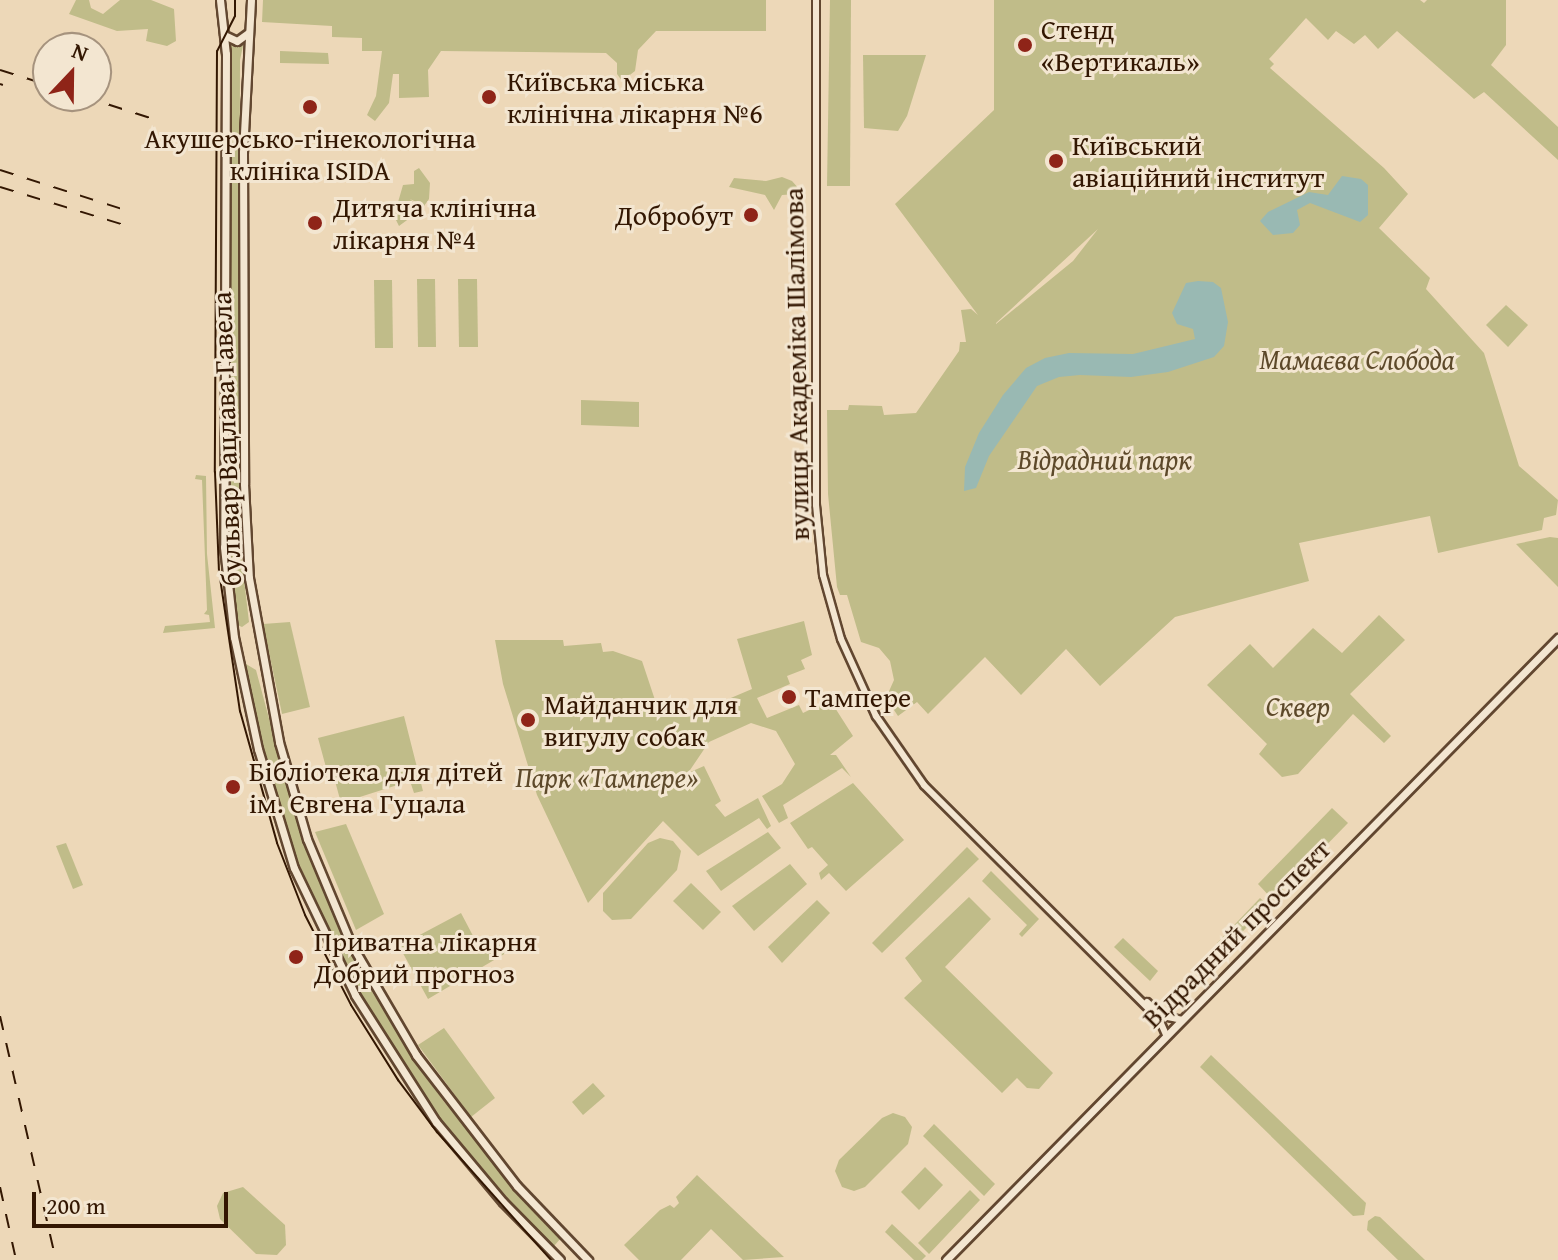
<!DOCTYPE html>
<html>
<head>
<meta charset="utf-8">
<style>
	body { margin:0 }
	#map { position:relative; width:1558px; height:1260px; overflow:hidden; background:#edd8b8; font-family:"Gentium Book Plus",serif }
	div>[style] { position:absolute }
	.green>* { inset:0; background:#c0bc89 }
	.water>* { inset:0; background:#99b9b3 }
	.roads { filter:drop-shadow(2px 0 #624730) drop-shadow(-2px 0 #624730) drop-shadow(0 2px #624730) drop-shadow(0 -2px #624730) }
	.tertiary>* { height:6px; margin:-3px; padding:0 3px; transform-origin:3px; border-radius:3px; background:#f3e6d1 }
	.secondary>* { height:7px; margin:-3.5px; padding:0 3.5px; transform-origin:3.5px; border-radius:3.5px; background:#f3e6d1 }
	.tram>* { height:2px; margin:-1px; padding:0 1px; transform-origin:1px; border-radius:1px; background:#331702 }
	.rail>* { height:2px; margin-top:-1px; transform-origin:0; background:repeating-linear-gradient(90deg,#331702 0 14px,transparent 0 28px) }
	.dots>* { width:22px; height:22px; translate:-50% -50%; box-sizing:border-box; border:4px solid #f3e6d1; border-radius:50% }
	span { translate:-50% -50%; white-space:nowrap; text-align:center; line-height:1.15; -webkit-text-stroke:6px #f3e6d1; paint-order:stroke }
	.poi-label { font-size:28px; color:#331702 }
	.left { translate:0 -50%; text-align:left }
	.right { translate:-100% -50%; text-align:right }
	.park-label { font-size:28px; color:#5d492a; font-style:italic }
	.street-label { font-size:28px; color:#331702 }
	.north { position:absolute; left:32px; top:32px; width:80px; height:80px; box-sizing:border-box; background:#f3e6d1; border:2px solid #a6937e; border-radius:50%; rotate:22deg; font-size:22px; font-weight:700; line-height:32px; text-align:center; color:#331702 }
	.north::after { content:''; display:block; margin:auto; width:28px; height:36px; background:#8f2418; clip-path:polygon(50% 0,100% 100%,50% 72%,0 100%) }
	.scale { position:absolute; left:32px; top:1192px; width:196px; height:36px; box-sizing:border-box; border:4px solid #331702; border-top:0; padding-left:10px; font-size:24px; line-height:28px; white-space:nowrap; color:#331702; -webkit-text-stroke:6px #f3e6d1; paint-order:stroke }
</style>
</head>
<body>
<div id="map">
	<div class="green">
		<div style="clip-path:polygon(76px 0,89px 0,91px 8px,103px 14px,120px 0,151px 0,174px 9px,176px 41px,167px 46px,146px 41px,148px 29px,117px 31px,69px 14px)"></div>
		<div style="clip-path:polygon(263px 0,766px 0,766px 31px,656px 31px,638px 50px,635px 71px,622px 81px,617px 74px,617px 63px,606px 53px,441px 51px,428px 70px,429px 97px,399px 98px,399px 74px,393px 74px,389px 103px,375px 121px,367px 115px,376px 96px,382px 51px,362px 51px,362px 38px,332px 37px,332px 26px,262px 22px)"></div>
		<div style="clip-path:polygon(830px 0,851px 0,850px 186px,827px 186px)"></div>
		<div style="clip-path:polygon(evenodd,994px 0,1420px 0,1424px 3px,1427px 0,1506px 0,1506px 45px,1491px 65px,1558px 127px,1558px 160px,1484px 92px,1474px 99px,1397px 31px,1378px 49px,1365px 35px,1354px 44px,1336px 31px,1328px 40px,1306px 18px,1269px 59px,1274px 64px,1270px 68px,1384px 168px,1408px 194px,1379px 228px,1430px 278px,1426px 289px,1484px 353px,1519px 466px,1558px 500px,1556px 515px,1544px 518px,1542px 530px,1438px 553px,1430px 516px,1299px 543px,1309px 581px,1175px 617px,1100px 686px,1066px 649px,1021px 695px,985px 657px,928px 714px,917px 702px,898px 716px,886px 698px,894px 680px,890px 661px,879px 648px,861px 642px,847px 595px,840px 595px,837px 587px,828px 494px,827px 410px,848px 410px,849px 405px,882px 406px,884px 415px,916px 413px,959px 351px,960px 342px,966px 342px,961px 310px,971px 309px,978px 315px,895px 204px,994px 110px,994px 0,1098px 229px,1073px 261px,996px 324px,996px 323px,1098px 229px)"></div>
		<div style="clip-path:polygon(244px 41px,240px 60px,239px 461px,227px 461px,227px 42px)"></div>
		<div style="clip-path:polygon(280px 51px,328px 53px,329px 64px,280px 63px)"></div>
		<div style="clip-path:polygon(863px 55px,926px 55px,907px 116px,898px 131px,864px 128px)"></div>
		<div style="clip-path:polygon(419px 168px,430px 183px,429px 199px,424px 206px,410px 199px,418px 206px,418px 212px,399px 226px,394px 216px,403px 185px,414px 184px,414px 171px)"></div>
		<div style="clip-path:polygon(782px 177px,792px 181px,800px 190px,802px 199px,797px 208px,797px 194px,782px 195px,774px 210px,765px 195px,729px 187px,734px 178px,766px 181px)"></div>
		<div style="clip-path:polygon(417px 279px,435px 279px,436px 347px,418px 347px)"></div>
		<div style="clip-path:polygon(458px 279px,477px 279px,478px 347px,459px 347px)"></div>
		<div style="clip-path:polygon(374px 280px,392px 280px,393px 348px,375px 348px)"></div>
		<div style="clip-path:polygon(1506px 305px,1528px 325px,1508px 347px,1486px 325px)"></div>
		<div style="clip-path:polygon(581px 400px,639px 402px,639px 427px,581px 425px)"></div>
		<div style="clip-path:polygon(196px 475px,206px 476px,207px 554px,215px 628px,163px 633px,165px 626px,210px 622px,209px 615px,204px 614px,207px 610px,202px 480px,195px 479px)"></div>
		<div style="clip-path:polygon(226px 480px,239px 481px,240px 545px,249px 622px,242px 627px,235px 624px)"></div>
		<div style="clip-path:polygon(1550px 537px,1558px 538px,1558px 587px,1516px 544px)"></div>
		<div style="clip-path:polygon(1379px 615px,1405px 640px,1350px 694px,1391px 736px,1384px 743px,1353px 714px,1298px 774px,1282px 777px,1259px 754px,1267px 744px,1207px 685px,1250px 644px,1273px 668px,1313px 628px,1342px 653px)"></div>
		<div style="clip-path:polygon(804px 621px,812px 655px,801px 660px,805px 669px,787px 676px,790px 684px,757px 698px,767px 718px,799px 705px,803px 713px,830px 700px,853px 736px,830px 755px,836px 755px,851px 777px,842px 768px,783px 805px,788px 818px,779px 823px,762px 796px,782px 784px,795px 764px,776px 731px,751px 723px,709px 742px,688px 773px,704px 766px,721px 801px,715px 805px,725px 817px,758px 798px,771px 826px,767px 829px,759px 818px,698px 856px,663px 821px,588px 903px,537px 795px,503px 684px,495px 640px,563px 640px,564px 646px,601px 643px,603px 652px,613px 651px,642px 661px,660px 715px,686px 717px,752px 689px,737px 639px)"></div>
		<div style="clip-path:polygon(290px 622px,310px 707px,282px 714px,263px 624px)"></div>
		<div style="clip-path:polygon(246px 664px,256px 670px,299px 830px,327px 901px,371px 990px,413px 1060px,445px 1103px,516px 1190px,561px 1238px,554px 1246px,508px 1201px,432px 1110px,360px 996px,286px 836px,259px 749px,243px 667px)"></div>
		<div style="clip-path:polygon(404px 716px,423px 791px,414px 793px,410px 781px,341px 803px,335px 781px,330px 782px,318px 738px)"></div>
		<div style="clip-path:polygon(853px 783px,904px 840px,846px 891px,829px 873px,821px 880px,819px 873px,828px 865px,812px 847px,808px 849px,790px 823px)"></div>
		<div style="clip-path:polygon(1332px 808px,1348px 823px,1273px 900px,1258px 884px)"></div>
		<div style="clip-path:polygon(346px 824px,384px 914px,356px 930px,315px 832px)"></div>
		<div style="clip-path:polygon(768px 832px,781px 848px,721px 891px,706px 871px)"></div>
		<div style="clip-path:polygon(660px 838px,673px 841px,681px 851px,677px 870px,631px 919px,612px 920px,603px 911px,603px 893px,648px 843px)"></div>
		<div style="clip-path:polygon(66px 843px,83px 885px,73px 889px,56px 846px)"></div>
		<div style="clip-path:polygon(967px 847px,979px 859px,882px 953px,872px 943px)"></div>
		<div style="clip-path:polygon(790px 864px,807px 884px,754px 931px,732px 906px)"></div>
		<div style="clip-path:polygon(991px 871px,1039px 919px,1022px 937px,1019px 934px,1027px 925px,982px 881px)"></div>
		<div style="clip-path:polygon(691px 883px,721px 912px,703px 930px,673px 901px)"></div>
		<div style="clip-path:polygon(969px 897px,991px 919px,945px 967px,1053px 1073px,1039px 1089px,1027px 1088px,1017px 1078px,1002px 1093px,904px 998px,922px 981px,905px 958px)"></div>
		<div style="clip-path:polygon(1260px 898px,1268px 905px,1224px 951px,1217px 943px)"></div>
		<div style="clip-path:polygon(817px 900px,830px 913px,782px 963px,768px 947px)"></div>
		<div style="clip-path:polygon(461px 913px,481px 951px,498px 943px,506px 953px,428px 999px,399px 946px)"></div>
		<div style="clip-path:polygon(1123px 938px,1158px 971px,1150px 981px,1114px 947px)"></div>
		<div style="clip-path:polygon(444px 1028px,495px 1098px,471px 1117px,418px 1045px)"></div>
		<div style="clip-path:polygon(1211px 1055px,1366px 1203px,1364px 1215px,1353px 1216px,1200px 1067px)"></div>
		<div style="clip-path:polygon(593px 1083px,605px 1096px,583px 1115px,572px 1102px)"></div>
		<div style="clip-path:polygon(893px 1113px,905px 1117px,912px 1127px,908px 1144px,865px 1187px,854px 1191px,842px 1187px,835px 1171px,839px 1160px,882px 1118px)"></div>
		<div style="clip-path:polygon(934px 1124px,995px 1184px,984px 1196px,923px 1136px)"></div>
		<div style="clip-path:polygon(925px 1167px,943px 1185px,919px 1210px,901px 1192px)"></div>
		<div style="clip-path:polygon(697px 1175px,784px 1257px,743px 1260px,711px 1229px,681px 1260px,639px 1260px,624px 1245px,660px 1210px,670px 1205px,674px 1208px,679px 1203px,676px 1197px)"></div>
		<div style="clip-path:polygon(243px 1187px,285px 1225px,286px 1245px,277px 1255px,256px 1254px,220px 1219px,217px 1206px,223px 1193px)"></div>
		<div style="clip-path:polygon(970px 1190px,980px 1200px,929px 1254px,918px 1243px)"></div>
		<div style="clip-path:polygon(1375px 1216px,1380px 1217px,1425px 1260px,1398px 1260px,1367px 1230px,1368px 1221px)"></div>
		<div style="clip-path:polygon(892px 1224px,926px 1256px,922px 1260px,914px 1260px,885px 1232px)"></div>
	</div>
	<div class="water">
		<div style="clip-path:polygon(1342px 176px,1361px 179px,1368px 185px,1368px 215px,1360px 222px,1310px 203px,1297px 210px,1300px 225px,1293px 233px,1273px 235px,1260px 221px,1268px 212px,1309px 192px,1328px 195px)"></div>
		<div style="clip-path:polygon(1198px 281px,1213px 282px,1221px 288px,1228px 322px,1224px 346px,1214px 357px,1168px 372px,1131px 377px,1080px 375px,1059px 377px,1037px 386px,989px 456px,976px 488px,964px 491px,965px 467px,979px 433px,1003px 395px,1026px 368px,1045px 358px,1069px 353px,1133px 354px,1195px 339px,1193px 329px,1177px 324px,1172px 313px,1186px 283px)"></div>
	</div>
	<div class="roads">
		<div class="tertiary">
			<div style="left:816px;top:0;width:505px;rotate:90deg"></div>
			<div style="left:816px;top:505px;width:70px;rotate:84.3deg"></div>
			<div style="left:823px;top:575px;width:66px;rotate:74.3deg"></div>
			<div style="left:841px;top:639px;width:85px;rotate:65.6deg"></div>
			<div style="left:876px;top:716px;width:84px;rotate:55.2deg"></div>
			<div style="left:924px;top:785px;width:332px;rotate:44.9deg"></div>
			<div style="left:1159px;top:1019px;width:17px;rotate:66deg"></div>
			<div style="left:1147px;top:1002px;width:21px;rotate:43deg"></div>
			<div style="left:1162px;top:1016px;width:20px;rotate:11deg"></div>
		</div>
		<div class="secondary">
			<div style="left:220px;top:0;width:54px;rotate:83.7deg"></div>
			<div style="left:226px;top:54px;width:493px;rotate:90.2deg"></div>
			<div style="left:224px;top:547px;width:91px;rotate:83.7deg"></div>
			<div style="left:234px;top:637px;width:115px;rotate:77.9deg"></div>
			<div style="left:258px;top:749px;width:124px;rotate:73.2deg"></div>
			<div style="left:294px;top:868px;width:141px;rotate:64.3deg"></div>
			<div style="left:355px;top:995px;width:151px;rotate:57.5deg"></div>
			<div style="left:436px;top:1122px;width:104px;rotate:50.1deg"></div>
			<div style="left:503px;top:1202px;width:81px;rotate:45.5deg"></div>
			<div style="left:251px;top:0;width:152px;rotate:93deg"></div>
			<div style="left:243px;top:152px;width:332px;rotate:89.8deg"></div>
			<div style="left:244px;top:484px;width:94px;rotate:87deg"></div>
			<div style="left:249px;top:578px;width:167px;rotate:79.6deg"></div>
			<div style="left:279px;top:742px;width:101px;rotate:73.9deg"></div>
			<div style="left:307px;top:839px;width:112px;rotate:67.3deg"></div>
			<div style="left:350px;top:942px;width:131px;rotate:59.7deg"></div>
			<div style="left:416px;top:1055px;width:165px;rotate:52.4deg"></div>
			<div style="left:517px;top:1186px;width:103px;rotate:46.2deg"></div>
			<div style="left:224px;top:35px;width:14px;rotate:25deg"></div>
			<div style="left:237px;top:41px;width:14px;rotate:-36deg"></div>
			<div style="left:946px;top:1260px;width:873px;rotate:-45.46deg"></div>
		</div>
	</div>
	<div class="tram">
		<div style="left:235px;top:0;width:16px;rotate:90deg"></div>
		<div style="left:235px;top:16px;width:39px;rotate:117deg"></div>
		<div style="left:217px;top:51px;width:421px;rotate:90.3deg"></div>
		<div style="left:215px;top:472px;width:99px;rotate:87.7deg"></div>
		<div style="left:219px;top:571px;width:142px;rotate:81.5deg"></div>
		<div style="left:240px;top:711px;width:137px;rotate:74.3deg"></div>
		<div style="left:277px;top:843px;width:77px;rotate:68.7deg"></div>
		<div style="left:305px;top:915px;width:101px;rotate:62.9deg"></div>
		<div style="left:351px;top:1005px;width:89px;rotate:57.9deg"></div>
		<div style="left:398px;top:1080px;width:65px;rotate:53.1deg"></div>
		<div style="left:437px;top:1132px;width:171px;rotate:48.3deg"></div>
	</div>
	<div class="rail">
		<div style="left:0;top:70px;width:50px;rotate:17.4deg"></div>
		<div style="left:0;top:84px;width:3px;rotate:18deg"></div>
		<div style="left:82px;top:96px;width:75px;rotate:17.9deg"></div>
		<div style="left:0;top:170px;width:131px;rotate:17.7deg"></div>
		<div style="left:0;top:187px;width:127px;rotate:17deg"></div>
		<div style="left:0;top:1016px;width:250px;rotate:77.1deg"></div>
		<div style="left:0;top:1187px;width:75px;rotate:77.6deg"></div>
	</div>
	<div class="dots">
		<div style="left:1025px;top:45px;background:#8f2418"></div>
		<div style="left:489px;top:97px;background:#8f2418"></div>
		<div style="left:310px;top:107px;background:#8f2418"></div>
		<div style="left:1056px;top:161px;background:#8f2418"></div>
		<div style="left:751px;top:215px;background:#8f2418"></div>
		<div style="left:315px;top:223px;background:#8f2418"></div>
		<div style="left:789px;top:697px;background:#8f2418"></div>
		<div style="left:528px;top:720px;background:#8f2418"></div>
		<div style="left:233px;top:787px;background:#8f2418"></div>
		<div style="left:296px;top:957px;background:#8f2418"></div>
	</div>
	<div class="poi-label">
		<span class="left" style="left:1041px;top:45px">Стенд<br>«Вертикаль»</span>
		<span class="left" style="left:507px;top:97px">Київська міська<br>клінічна лікарня №6</span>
		<span style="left:310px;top:154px">Акушерсько-гінекологічна<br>клініка ISIDA</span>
		<span class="left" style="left:1072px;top:161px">Київський<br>авіаційний інститут</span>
		<span class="left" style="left:333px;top:223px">Дитяча клінічна<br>лікарня №4</span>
		<span class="right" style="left:733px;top:215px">Добробут</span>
		<span class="left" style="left:805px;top:697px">Тампере</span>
		<span class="left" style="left:544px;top:720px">Майданчик для<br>вигулу собак</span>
		<span class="left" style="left:249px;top:787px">Бібліотека для дітей<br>ім. Євгена Гуцала</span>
		<span class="left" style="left:314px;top:957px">Приватна лікарня<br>Добрий прогноз</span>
	</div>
	<div class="park-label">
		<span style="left:1357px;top:359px">Мамаєва Слобода</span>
		<span style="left:1105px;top:459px">Відрадний парк</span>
		<span style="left:1298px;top:706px">Сквер</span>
		<span style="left:607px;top:777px">Парк «Тампере»</span>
	</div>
	<div class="street-label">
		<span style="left:796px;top:364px;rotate:-91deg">вулиця Академіка Шалімова</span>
		<span style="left:226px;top:439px;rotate:-92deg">бульвар Вацлава Гавела</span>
		<span style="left:1236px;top:933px;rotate:-45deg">Відрадний проспект</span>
	</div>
	<div class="north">N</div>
	<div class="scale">200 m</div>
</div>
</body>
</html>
